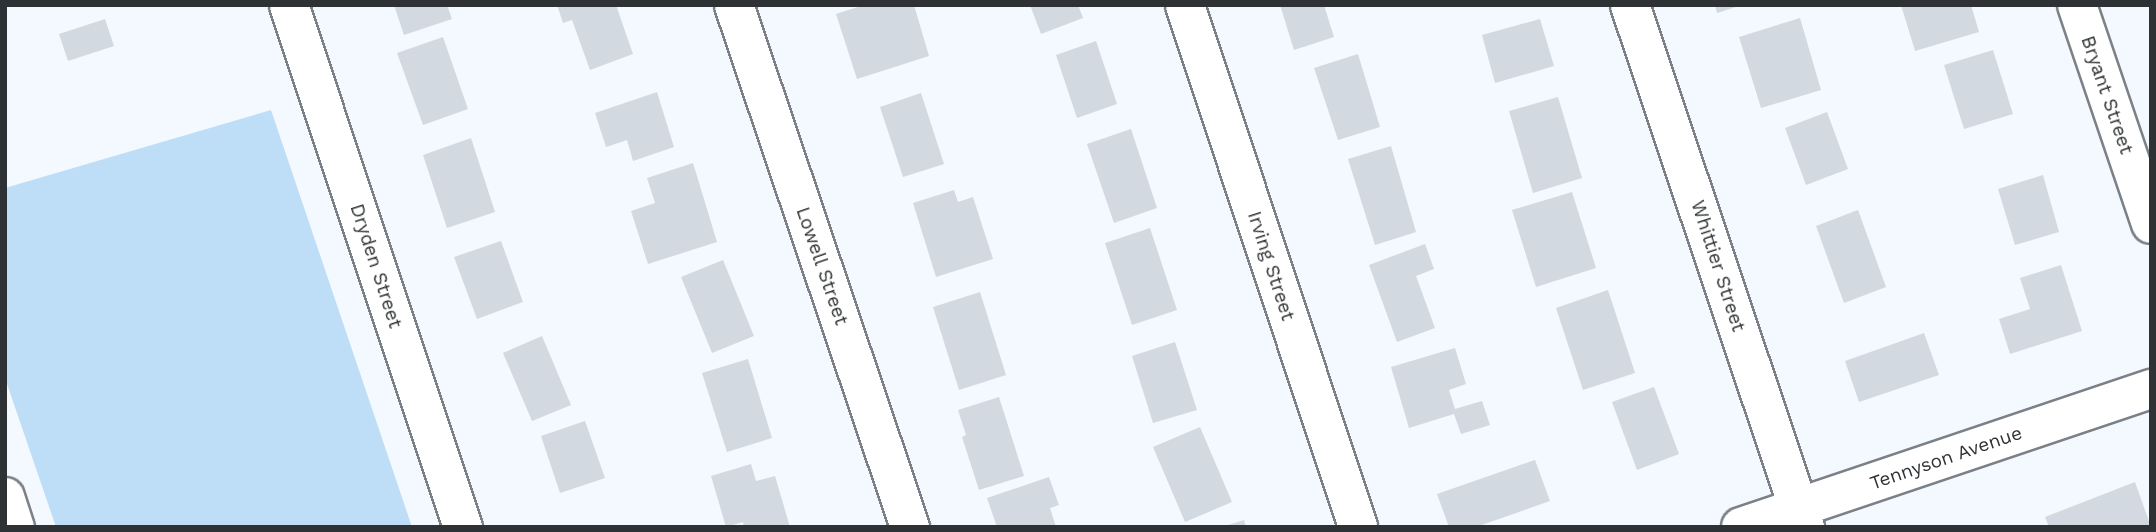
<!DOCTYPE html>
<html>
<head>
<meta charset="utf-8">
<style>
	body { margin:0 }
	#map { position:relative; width:2156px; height:532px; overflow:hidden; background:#f3f9fe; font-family:"Work Sans",sans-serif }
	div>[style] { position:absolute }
	.green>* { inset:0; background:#beddf7 }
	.building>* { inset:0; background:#d2d9e0 }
	.roads { filter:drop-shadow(2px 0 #7b8187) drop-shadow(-2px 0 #7b8187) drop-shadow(0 2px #7b8187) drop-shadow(0 -2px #7b8187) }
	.minor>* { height:38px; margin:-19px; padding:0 19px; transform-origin:19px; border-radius:19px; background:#fff }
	span { translate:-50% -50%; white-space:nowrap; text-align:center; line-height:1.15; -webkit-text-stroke:5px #fff; paint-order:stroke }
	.street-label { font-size:19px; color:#2f3234 }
	.frame { position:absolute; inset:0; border:7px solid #2f3234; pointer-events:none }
</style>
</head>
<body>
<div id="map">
	<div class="green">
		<div style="clip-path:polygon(271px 110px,412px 527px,56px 527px,5px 378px,5px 188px)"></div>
	</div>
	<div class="building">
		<div style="clip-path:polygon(394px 5px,447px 5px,452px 19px,404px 35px)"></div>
		<div style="clip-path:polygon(557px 5px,616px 5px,633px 54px,590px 70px,572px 20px,563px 23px)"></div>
		<div style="clip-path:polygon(864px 5px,914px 5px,929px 56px,857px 79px,836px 14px)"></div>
		<div style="clip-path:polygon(1030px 5px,1078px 5px,1083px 18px,1041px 34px)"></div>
		<div style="clip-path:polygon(1280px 5px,1324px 5px,1334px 37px,1294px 50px)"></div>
		<div style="clip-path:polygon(1715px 5px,1739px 5px,1739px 6px,1717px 13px)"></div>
		<div style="clip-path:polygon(1901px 5px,1971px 5px,1979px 32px,1915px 51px)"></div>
		<div style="clip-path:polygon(1800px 18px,1821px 90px,1761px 108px,1739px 37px)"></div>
		<div style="clip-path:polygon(105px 19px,114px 46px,68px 61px,59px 34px)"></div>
		<div style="clip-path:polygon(1540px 19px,1554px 66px,1495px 83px,1482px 35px)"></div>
		<div style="clip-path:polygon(443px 37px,468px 109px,423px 125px,397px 53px)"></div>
		<div style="clip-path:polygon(1096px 41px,1117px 104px,1077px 118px,1056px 55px)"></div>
		<div style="clip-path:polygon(1993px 50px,2013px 114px,1964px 129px,1944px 65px)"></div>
		<div style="clip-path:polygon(1358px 54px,1380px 127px,1338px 140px,1314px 68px)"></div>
		<div style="clip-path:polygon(657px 92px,674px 147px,633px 161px,627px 140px,606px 147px,595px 113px)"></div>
		<div style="clip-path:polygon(921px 93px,944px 164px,903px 177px,880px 107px)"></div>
		<div style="clip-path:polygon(1558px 97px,1582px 178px,1533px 193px,1509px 111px)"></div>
		<div style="clip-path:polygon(1827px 112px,1848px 169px,1806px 185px,1785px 128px)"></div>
		<div style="clip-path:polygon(1131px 129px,1157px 208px,1114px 223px,1087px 144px)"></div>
		<div style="clip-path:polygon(471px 138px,495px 212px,447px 228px,423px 155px)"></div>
		<div style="clip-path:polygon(1391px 146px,1416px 232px,1375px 245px,1348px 159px)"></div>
		<div style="clip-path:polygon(693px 163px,717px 242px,648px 264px,631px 211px,655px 203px,647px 178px)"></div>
		<div style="clip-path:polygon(2043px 175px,2059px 232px,2015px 245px,1998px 189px)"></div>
		<div style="clip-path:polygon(954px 190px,958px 202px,973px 197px,993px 259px,936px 277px,913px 203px)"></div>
		<div style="clip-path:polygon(1572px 192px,1596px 268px,1536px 287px,1512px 210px)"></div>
		<div style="clip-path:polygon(1858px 210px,1886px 287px,1844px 303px,1816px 226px)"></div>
		<div style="clip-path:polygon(1150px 228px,1177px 310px,1132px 325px,1105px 243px)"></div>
		<div style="clip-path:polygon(501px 241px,523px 302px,477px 319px,454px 257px)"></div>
		<div style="clip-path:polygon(1425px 244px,1434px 269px,1416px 276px,1435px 328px,1397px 342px,1369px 265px)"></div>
		<div style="clip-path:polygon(723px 260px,754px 336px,712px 353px,681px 277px)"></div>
		<div style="clip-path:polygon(2061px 265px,2082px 331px,2010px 354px,1999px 319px,2030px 309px,2020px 278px)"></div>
		<div style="clip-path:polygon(1608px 290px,1635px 373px,1583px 390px,1556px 308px)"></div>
		<div style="clip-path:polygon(980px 292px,1006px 375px,959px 390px,933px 307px)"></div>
		<div style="clip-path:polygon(1924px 333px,1939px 375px,1859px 402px,1845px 361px)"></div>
		<div style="clip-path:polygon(542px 336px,571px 405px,532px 421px,503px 353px)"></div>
		<div style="clip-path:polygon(1175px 342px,1197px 410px,1153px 423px,1132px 356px)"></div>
		<div style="clip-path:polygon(1455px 348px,1466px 384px,1449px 390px,1455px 409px,1482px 401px,1490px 425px,1461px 434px,1454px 414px,1409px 428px,1391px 367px)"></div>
		<div style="clip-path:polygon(748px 359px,772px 438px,727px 452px,702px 373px)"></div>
		<div style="clip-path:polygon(1654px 387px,1679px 454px,1637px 470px,1612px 402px)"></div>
		<div style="clip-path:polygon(999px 397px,1024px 476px,979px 490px,962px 437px,966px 435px,958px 410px)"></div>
		<div style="clip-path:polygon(585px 421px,605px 478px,560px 493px,541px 436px)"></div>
		<div style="clip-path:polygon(1200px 427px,1232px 502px,1185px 522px,1153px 447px)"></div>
		<div style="clip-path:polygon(1535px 460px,1550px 501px,1476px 527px,1449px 527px,1437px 494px)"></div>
		<div style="clip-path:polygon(751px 464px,756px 481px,775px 476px,790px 527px,744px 527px,743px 522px,726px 527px,711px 476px)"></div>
		<div style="clip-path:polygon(1049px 477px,1059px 505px,1050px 508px,1056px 527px,997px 527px,987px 498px)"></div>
		<div style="clip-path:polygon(2135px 482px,2151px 527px,2049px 527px,2045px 517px)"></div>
		<div style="clip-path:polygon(1244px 520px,1246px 527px,1225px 527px,1225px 526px)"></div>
	</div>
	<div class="roads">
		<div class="minor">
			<div style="left:289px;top:5px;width:550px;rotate:71.57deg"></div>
			<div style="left:734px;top:5px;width:551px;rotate:71.37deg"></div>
			<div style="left:1185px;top:5px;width:550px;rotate:71.66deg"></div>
			<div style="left:1630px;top:5px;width:551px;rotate:71.47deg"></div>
			<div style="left:2077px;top:5px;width:231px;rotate:71.3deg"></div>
			<div style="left:5px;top:497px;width:32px;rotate:72deg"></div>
			<div style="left:1741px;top:527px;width:433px;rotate:-18.6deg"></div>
		</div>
	</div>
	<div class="street-label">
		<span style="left:2107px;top:95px;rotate:71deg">Bryant Street</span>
		<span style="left:376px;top:266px;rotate:72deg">Dryden Street</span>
		<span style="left:822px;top:266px;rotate:71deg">Lowell Street</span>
		<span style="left:1271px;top:266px;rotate:72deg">Irving Street</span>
		<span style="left:1718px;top:266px;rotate:72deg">Whittier Street</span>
		<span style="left:1946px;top:458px;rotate:-19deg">Tennyson Avenue</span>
	</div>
	<div class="frame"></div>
</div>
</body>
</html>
